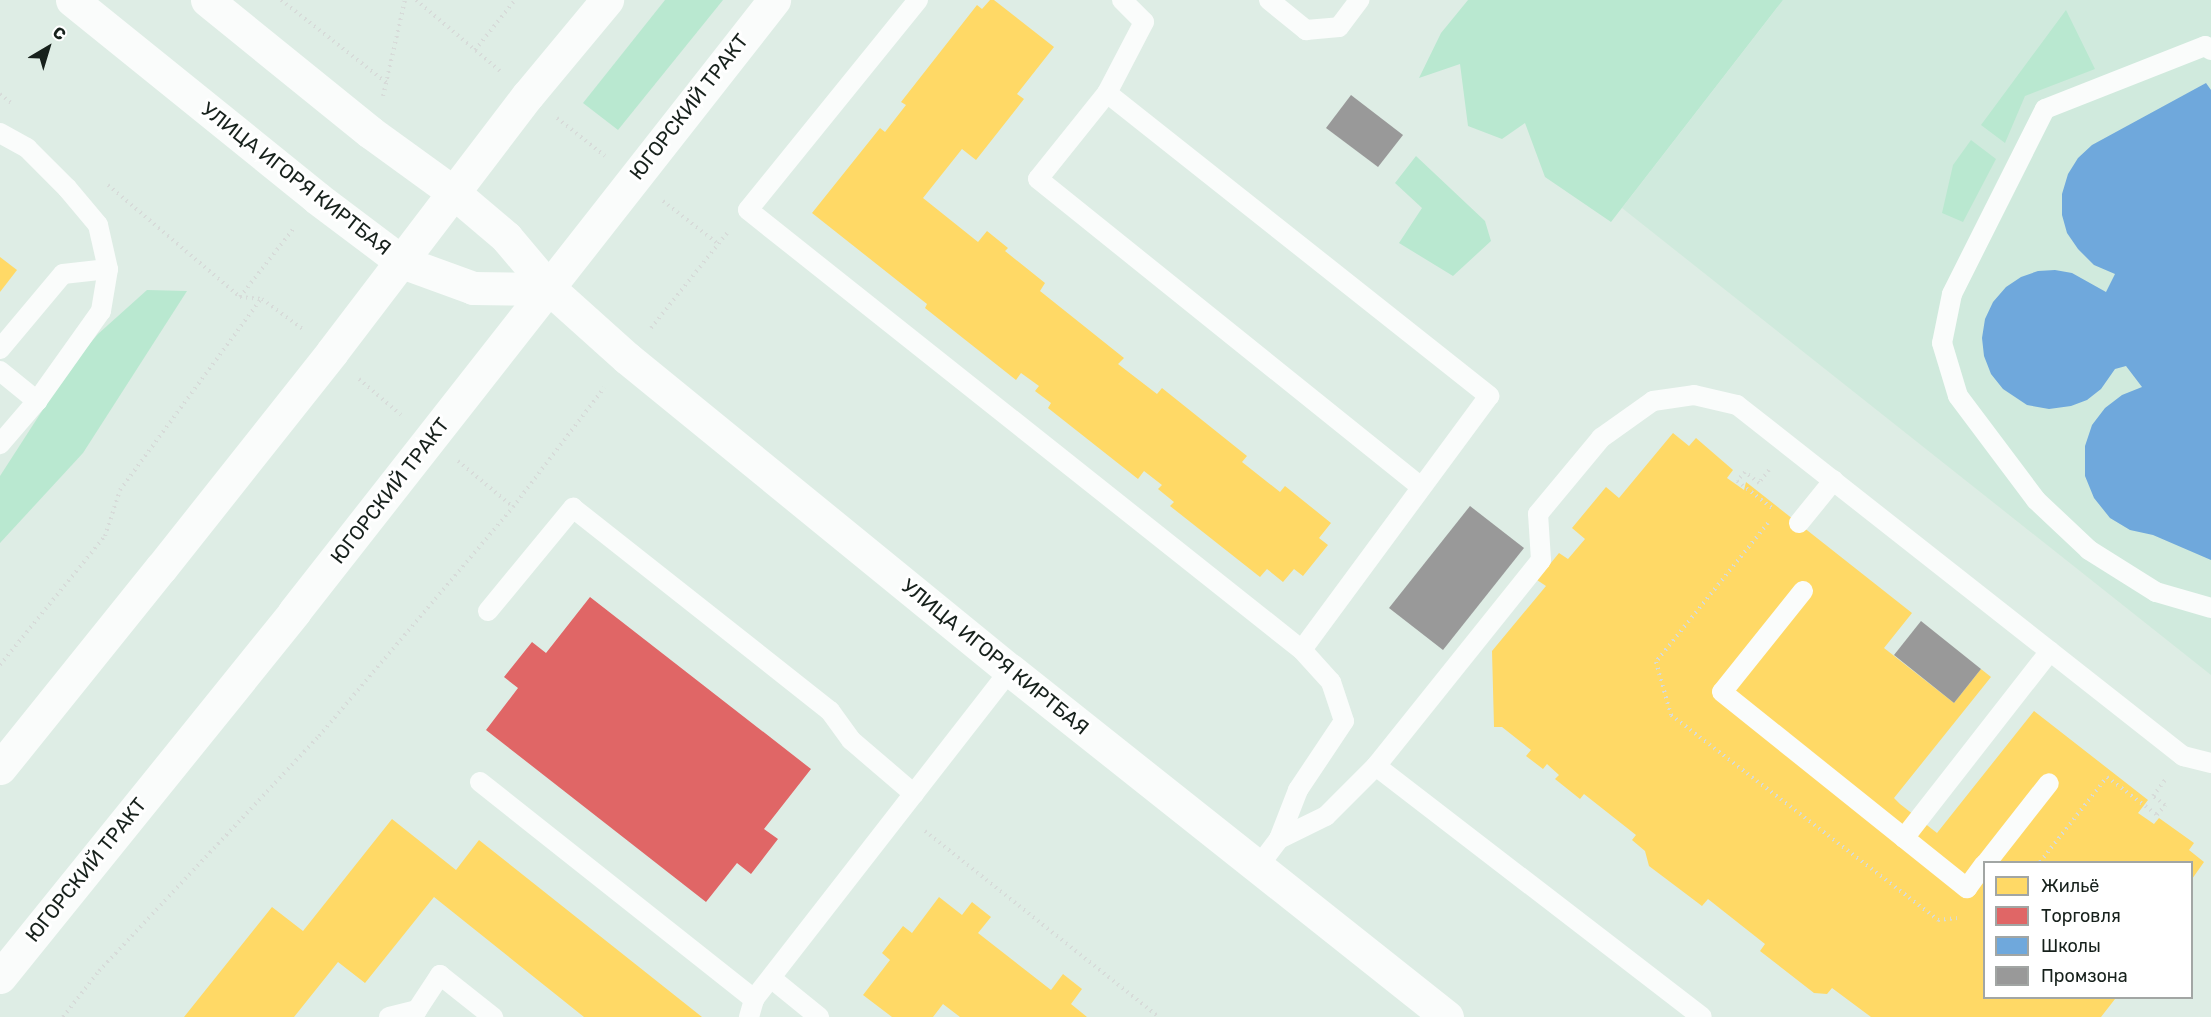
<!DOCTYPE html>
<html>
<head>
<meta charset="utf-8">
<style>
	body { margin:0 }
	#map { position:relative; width:2211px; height:1017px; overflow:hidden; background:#deede5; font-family:Rubik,sans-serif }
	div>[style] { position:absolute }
	.built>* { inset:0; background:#d0eadd }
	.green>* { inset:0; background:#b9e8d0 }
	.homes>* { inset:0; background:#ffd966 }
	.shops>* { inset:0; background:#e06666 }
	.schools>* { inset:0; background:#6fa8dc }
	.industry>* { inset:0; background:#999 }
	.path>* { height:4px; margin-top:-2px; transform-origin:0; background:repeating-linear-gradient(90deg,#d7dbd9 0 1.5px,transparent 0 6px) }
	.lane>* { height:20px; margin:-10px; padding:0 10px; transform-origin:10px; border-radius:10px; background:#fafcfb }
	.street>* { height:33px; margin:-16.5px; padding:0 16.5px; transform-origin:16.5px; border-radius:16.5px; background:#fafcfb }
	.secondary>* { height:33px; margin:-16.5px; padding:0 16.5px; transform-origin:16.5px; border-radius:16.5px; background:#fafcfb }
	.primary>* { height:33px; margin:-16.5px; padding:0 16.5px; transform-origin:16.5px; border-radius:16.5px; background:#fafcfb }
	span { translate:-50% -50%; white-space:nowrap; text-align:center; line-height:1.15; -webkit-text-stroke:6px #fff; paint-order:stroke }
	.street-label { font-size:20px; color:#17211c }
	.legend { position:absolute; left:1983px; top:861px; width:210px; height:138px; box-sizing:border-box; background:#fff; border:2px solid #a2a6a4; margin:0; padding:8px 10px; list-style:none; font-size:18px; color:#17211c }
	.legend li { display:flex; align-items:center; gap:12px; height:30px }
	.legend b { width:30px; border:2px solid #a2a6a4 }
	.north { position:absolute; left:18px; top:18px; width:60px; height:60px; -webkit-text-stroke:4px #fff; paint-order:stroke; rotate:38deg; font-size:16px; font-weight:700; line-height:24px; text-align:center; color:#17211c }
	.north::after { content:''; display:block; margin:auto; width:21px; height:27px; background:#17211c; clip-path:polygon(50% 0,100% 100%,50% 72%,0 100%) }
</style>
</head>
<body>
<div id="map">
	<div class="built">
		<div style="clip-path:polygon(1783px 0,2211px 0,2211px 675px,1622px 208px)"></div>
	</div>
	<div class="green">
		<div style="clip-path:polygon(665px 0,723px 0,618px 130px,583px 103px)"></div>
		<div style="clip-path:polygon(1468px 0,1783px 0,1611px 222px,1545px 177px,1525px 123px,1502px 139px,1468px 126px,1460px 64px,1419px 78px,1441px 33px)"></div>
		<div style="clip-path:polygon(2066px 10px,2095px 69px,2025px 96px,2005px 143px,1981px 125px)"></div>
		<div style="clip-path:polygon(1971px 140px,1996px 159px,1963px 222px,1942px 213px,1953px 165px)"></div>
		<div style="clip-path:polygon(1416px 156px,1485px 221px,1491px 241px,1453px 276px,1399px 243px,1422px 208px,1395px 183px)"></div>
		<div style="clip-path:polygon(147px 290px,187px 291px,83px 453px,0 543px,0 476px,73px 363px,98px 334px)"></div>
	</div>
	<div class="homes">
		<div style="clip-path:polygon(990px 0,994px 0,1054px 47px,1017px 94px,1024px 99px,976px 160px,962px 149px,923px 198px,978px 242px,987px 231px,1008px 248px,1005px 251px,1045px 283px,1040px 291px,1124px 358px,1118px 364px,1157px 394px,1162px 388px,1247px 456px,1242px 462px,1280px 492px,1285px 486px,1331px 523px,1319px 538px,1328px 545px,1303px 576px,1294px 569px,1283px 582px,1267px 569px,1260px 577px,1170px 506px,1174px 502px,1158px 489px,1162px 485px,1144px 471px,1138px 479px,1048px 408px,1051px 403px,1035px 391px,1039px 386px,1021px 373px,1016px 380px,925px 308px,927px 304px,812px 213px,880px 128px,885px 132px,906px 105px,901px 102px,977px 5px,982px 9px)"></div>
		<div style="clip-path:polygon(0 257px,17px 270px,0 292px)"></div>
		<div style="clip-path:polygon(1673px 433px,1689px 446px,1696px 438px,1733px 470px,1727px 478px,1744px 490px,1746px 482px,1912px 613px,1884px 648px,1954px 703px,1981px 669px,1991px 677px,1894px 798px,1900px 804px,1937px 833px,2034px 711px,2148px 800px,2138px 813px,2154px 824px,2159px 818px,2194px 843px,2189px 850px,2204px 862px,2192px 879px,2192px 862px,1984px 862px,1984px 998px,2112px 998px,2115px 999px,2101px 1017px,1871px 1017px,1832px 988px,1827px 994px,1814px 993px,1760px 951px,1765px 944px,1708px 899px,1702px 906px,1649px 866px,1645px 851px,1632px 840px,1636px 835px,1584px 794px,1580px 799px,1555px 779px,1559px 775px,1547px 764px,1543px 769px,1526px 756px,1531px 750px,1502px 727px,1494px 727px,1492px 651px,1546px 586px,1537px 580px,1559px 553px,1568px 559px,1585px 539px,1572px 528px,1606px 487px,1619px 498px)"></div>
		<div style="clip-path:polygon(392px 819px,456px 870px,479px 840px,702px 1017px,584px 1017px,434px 897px,365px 983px,338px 962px,294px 1017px,184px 1017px,272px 907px,303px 931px)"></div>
		<div style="clip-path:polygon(939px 897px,962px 915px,972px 902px,991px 917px,978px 933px,1051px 990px,1063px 974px,1082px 989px,1071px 1004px,1087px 1017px,960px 1017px,943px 1004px,933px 1017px,892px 1017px,863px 995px,890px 960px,882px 953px,903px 926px,912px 933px)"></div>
	</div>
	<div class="shops">
		<div style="clip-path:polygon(590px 597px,811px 769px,764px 829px,778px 839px,751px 874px,737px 863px,706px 902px,486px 730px,518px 688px,504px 677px,532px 642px,546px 653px)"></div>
	</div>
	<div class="schools">
		<div style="clip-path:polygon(2206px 83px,2211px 90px,2211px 560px,2153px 535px,2130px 530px,2110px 518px,2094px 498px,2085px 476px,2085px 446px,2092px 425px,2105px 408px,2122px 395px,2142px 387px,2126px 366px,2115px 369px,2101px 389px,2087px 400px,2071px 406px,2049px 409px,2027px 405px,2003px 389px,1991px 374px,1984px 356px,1982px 338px,1985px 319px,1993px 302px,2006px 287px,2021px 277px,2038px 271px,2055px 270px,2072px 273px,2106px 292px,2115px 274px,2094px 265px,2078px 249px,2067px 233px,2062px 215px,2062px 194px,2068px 174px,2078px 158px,2092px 145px)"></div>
	</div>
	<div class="industry">
		<div style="clip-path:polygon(1351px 95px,1403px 135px,1378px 167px,1326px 128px)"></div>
		<div style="clip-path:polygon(1470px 506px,1524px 548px,1443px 650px,1389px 608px)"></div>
		<div style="clip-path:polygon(1921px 621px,1981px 669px,1954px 703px,1894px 655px)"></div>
	</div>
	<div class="path">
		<div style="left:281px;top:0;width:136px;rotate:38.1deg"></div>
		<div style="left:416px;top:0;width:110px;rotate:40.2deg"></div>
		<div style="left:475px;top:50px;width:64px;rotate:-51.3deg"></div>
		<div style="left:0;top:94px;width:14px;rotate:39deg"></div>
		<div style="left:383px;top:96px;width:98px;rotate:-77.1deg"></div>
		<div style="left:557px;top:118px;width:61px;rotate:38.4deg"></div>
		<div style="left:108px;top:185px;width:173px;rotate:40.3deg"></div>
		<div style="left:240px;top:297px;width:22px;rotate:5deg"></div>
		<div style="left:262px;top:299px;width:52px;rotate:36.4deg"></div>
		<div style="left:663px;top:201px;width:68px;rotate:37.9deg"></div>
		<div style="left:240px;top:297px;width:88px;rotate:-52deg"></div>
		<div style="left:651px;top:328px;width:122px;rotate:-51.3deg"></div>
		<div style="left:359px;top:379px;width:55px;rotate:40.6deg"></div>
		<div style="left:458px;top:461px;width:72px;rotate:39.9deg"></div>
		<div style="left:1769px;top:470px;width:16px;rotate:128deg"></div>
		<div style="left:1759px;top:483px;width:18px;rotate:-142deg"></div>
		<div style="left:1745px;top:472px;width:12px;rotate:132deg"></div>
		<div style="left:1737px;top:481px;width:44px;rotate:37.6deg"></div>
		<div style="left:1768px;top:523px;width:179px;rotate:128.9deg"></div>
		<div style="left:1656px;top:662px;width:55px;rotate:74.2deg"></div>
		<div style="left:1671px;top:715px;width:337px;rotate:37.5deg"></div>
		<div style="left:1938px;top:920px;width:19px;rotate:-6deg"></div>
		<div style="left:0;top:665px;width:166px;rotate:-50.9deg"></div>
		<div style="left:105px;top:536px;width:48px;rotate:-71.9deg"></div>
		<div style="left:120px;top:490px;width:237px;rotate:-53.6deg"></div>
		<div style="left:925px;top:831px;width:299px;rotate:38.5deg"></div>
		<div style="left:2040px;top:862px;width:108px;rotate:-51.8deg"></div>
		<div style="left:2107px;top:777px;width:63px;rotate:37.2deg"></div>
		<div style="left:2157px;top:815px;width:13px;rotate:-51deg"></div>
		<div style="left:2165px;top:805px;width:15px;rotate:-143deg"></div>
		<div style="left:2153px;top:796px;width:21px;rotate:-53deg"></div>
		<div style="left:63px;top:1017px;width:58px;rotate:-52deg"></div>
		<div style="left:99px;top:971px;width:322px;rotate:-46.9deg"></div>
		<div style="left:319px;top:736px;width:300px;rotate:-49.7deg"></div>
		<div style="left:513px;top:507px;width:150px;rotate:-52.6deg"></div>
	</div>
	<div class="lane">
		<div style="left:918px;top:0;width:270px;rotate:129deg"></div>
		<div style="left:748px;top:210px;width:707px;rotate:38.46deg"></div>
		<div style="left:1302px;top:650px;width:43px;rotate:47.8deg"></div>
		<div style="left:1331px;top:682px;width:41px;rotate:71.6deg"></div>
		<div style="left:1344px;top:721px;width:83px;rotate:123.7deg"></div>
		<div style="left:1298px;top:790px;width:53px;rotate:111.2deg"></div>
		<div style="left:1279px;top:839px;width:35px;rotate:127deg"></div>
		<div style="left:1122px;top:0;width:31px;rotate:45deg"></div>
		<div style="left:1144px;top:22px;width:80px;rotate:117.5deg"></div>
		<div style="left:1107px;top:93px;width:110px;rotate:128.7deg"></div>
		<div style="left:1038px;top:179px;width:490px;rotate:38.8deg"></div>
		<div style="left:1269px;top:0;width:48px;rotate:39deg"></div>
		<div style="left:1306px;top:30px;width:33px;rotate:-5deg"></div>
		<div style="left:1339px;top:27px;width:34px;rotate:-53deg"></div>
		<div style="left:2211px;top:50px;width:7px;rotate:-146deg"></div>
		<div style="left:2205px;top:46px;width:172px;rotate:158.5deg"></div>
		<div style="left:2045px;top:109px;width:207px;rotate:116.7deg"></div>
		<div style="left:1952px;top:294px;width:50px;rotate:101.5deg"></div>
		<div style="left:1942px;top:343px;width:55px;rotate:73.2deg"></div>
		<div style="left:1958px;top:396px;width:130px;rotate:53.1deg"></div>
		<div style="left:2036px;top:500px;width:73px;rotate:43.3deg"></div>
		<div style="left:2089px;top:550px;width:79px;rotate:32.1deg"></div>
		<div style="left:2156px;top:592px;width:57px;rotate:16.2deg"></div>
		<div style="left:1107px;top:93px;width:488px;rotate:38.4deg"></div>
		<div style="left:1489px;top:396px;width:315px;rotate:126.4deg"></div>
		<div style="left:0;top:133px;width:31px;rotate:29deg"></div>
		<div style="left:27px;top:148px;width:57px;rotate:45deg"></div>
		<div style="left:67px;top:188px;width:48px;rotate:50deg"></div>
		<div style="left:98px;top:225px;width:45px;rotate:77.2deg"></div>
		<div style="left:108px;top:269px;width:43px;rotate:99.5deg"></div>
		<div style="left:101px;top:311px;width:110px;rotate:125.4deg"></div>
		<div style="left:37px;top:401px;width:57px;rotate:130.7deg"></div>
		<div style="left:0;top:349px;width:98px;rotate:-50deg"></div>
		<div style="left:63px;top:274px;width:45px;rotate:-6.3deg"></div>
		<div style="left:0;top:371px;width:48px;rotate:39deg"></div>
		<div style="left:1799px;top:523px;width:55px;rotate:-50.9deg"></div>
		<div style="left:1803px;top:591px;width:129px;rotate:128.7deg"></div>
		<div style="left:1722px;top:692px;width:314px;rotate:38.7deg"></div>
		<div style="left:1967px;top:888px;width:29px;rotate:-54deg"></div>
		<div style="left:488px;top:611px;width:134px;rotate:-50.5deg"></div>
		<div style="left:573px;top:508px;width:328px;rotate:38.3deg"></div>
		<div style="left:830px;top:711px;width:36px;rotate:54deg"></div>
		<div style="left:851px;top:740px;width:83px;rotate:40.6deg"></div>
		<div style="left:1376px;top:766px;width:411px;rotate:37.6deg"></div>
		<div style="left:480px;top:782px;width:350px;rotate:38.4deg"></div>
		<div style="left:1904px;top:838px;width:237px;rotate:-52deg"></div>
		<div style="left:1279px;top:839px;width:52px;rotate:-26.1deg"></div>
		<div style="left:1326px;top:816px;width:71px;rotate:-45deg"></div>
		<div style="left:1376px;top:766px;width:264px;rotate:-51.3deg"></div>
		<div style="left:1541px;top:560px;width:46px;rotate:-93.7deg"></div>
		<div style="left:1538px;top:514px;width:99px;rotate:-50.3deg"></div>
		<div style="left:1601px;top:438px;width:64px;rotate:-35.4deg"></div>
		<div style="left:1653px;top:401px;width:41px;rotate:-8.3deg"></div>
		<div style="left:1694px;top:395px;width:44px;rotate:13.1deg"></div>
		<div style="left:1737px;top:405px;width:568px;rotate:38.2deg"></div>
		<div style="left:2183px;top:756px;width:29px;rotate:14deg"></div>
		<div style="left:1987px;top:862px;width:100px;rotate:-51.9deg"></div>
		<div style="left:771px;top:978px;width:62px;rotate:39.1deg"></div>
		<div style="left:389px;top:1017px;width:29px;rotate:-14deg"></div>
		<div style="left:417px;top:1010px;width:42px;rotate:-56.7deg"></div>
		<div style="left:440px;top:975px;width:68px;rotate:38.4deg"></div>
		<div style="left:749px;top:1017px;width:19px;rotate:-74deg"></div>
		<div style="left:754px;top:999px;width:417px;rotate:-52.1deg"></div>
	</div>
	<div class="street">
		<div style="left:72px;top:0;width:315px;rotate:38.9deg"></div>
		<div style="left:317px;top:198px;width:106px;rotate:37deg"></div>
		<div style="left:207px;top:0;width:210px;rotate:39deg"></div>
		<div style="left:370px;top:132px;width:102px;rotate:35.9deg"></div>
	</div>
	<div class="secondary">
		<div style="left:453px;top:192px;width:70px;rotate:40.3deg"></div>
		<div style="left:506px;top:237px;width:68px;rotate:49.8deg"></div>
		<div style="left:550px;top:289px;width:103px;rotate:41.9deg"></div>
		<div style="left:627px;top:358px;width:494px;rotate:39.2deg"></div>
		<div style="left:1010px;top:670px;width:558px;rotate:38.45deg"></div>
		<div style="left:402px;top:262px;width:76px;rotate:20.1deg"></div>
		<div style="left:473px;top:288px;width:77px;rotate:0.7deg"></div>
	</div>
	<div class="primary">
		<div style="left:0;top:768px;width:257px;rotate:-51.2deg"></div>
		<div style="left:161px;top:568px;width:275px;rotate:-51.6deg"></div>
		<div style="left:332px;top:352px;width:323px;rotate:-52.7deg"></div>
		<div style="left:528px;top:95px;width:124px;rotate:-50.3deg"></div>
		<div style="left:0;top:977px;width:469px;rotate:-51.1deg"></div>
		<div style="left:294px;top:612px;width:778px;rotate:-51.89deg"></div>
	</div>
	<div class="street-label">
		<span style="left:689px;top:107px;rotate:-52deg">ЮГОРСКИЙ ТРАКТ</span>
		<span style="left:296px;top:179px;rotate:38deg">УЛИЦА ИГОРЯ КИРТБАЯ</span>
		<span style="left:390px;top:491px;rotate:-52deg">ЮГОРСКИЙ ТРАКТ</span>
		<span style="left:995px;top:657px;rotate:39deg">УЛИЦА ИГОРЯ КИРТБАЯ</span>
		<span style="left:86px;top:870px;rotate:-51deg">ЮГОРСКИЙ ТРАКТ</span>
	</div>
	<ul class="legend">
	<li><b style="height:16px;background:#ffd966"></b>Жильё</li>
	<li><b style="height:16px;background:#e06666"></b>Торговля</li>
	<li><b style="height:16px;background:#6fa8dc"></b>Школы</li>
	<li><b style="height:16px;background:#999"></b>Промзона</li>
	</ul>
	<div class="north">С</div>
</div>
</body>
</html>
